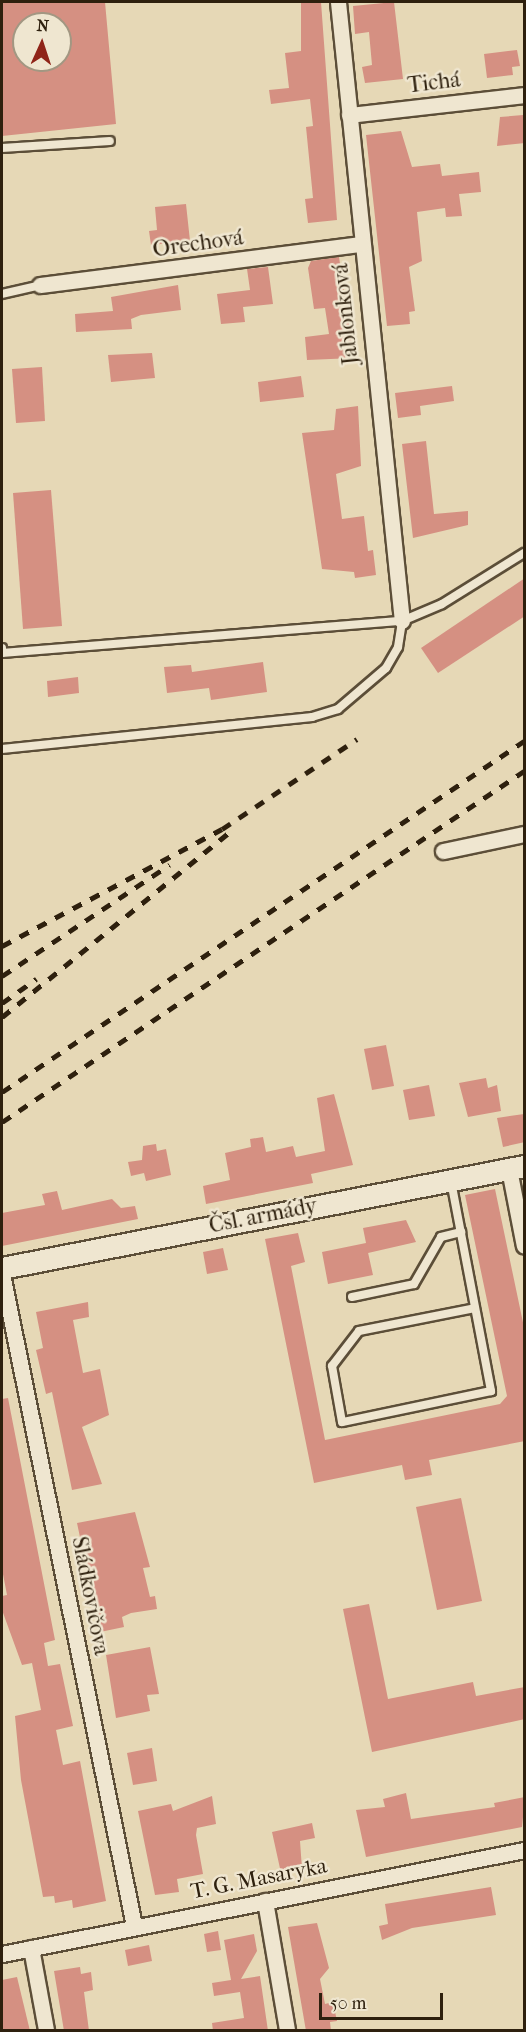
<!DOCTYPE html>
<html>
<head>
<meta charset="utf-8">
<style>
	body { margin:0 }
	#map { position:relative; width:526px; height:2032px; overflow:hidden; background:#e6d8b6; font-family:"IM FELL French Canon",serif }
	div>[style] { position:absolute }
	.building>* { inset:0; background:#d59082 }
	.roads { filter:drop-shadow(2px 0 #5c4e38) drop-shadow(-2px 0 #5c4e38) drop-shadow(0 2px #5c4e38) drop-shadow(0 -2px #5c4e38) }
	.lane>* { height:8px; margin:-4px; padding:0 4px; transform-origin:4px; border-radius:4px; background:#efe6d0 }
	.street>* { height:15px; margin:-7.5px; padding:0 7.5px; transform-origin:7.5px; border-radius:7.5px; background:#efe6d0 }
	.secondary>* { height:21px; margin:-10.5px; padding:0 10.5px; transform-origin:10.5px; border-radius:10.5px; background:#efe6d0 }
	.rail>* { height:4.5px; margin-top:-2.25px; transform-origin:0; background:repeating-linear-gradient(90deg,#2e200e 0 10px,transparent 0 20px) }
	span { translate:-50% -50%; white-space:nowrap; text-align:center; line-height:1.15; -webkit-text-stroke:5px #efe6d0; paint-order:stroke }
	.street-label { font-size:22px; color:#2e200e }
	.frame { position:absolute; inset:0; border:3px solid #2e200e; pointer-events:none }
	.north { position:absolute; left:12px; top:12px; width:60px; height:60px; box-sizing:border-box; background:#efe6d0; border:2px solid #a29782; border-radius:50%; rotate:3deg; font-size:16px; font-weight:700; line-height:24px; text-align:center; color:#2e200e }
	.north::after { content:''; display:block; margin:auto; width:21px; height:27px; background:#8f2418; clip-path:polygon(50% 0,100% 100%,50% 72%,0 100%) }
	.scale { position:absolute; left:319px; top:1993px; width:124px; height:27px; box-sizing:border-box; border:3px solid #2e200e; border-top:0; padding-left:8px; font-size:18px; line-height:21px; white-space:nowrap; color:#2e200e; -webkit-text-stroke:4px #efe6d0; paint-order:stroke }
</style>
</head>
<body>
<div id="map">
	<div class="building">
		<div style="clip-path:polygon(evenodd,2px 2px,105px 2px,116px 124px,2px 136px,2px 2px,24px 24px,60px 24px,60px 60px,24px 60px,24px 24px)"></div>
		<div style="clip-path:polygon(301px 2px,321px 2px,337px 220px,308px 223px,305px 199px,313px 198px,306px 127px,313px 126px,310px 99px,271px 104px,269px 90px,289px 88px,285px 53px,301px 51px)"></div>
		<div style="clip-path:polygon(394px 2px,403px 79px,365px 83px,362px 67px,372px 65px,369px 32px,355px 34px,353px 6px)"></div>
		<div style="clip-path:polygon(517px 50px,520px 66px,512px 67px,513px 75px,487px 78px,484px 54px)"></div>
		<div style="clip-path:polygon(523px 115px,525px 143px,497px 146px,500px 117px)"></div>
		<div style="clip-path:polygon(401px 131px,412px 167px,440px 164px,442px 176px,479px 172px,481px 192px,459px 194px,462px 216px,446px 217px,445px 208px,417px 212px,422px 261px,409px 267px,415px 311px,409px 312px,410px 324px,387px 326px,366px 135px)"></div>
		<div style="clip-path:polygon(186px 204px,190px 241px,151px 245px,149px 231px,157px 230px,155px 207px)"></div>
		<div style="clip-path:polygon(339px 257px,354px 358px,307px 360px,305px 337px,329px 334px,325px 308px,314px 309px,308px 268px,311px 261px)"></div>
		<div style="clip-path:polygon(268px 267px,273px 304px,243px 307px,245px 322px,221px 324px,217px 294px,250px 290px,247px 269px)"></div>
		<div style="clip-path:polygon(178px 285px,181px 310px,141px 315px,131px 319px,132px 329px,76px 332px,75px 314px,113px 311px,111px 297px)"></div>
		<div style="clip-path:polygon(152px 353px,155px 378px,111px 382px,108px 355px)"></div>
		<div style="clip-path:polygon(42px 367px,45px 421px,16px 423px,12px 369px)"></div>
		<div style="clip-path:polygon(301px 376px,304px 397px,260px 402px,258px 382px)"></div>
		<div style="clip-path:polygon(452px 386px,454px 401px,420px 406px,421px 415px,398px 418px,395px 393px)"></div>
		<div style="clip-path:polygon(358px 406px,361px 466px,336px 474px,342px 519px,364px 516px,368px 551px,373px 550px,376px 575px,355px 578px,354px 572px,322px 569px,302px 433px,334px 430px,336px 409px)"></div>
		<div style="clip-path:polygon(426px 441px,434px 514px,468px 511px,468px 525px,413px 538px,402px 444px)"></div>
		<div style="clip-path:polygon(51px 490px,62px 626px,23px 629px,13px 493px)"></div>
		<div style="clip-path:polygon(525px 578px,525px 616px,438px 673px,421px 648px)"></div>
		<div style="clip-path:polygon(263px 662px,267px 692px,211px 700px,209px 688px,167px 693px,164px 667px,191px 665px,192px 672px)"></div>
		<div style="clip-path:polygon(78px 677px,79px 693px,48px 697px,47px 681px)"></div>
		<div style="clip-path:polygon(386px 1045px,394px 1086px,372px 1090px,364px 1049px)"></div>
		<div style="clip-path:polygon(486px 1078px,488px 1088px,497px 1085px,501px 1111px,468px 1117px,459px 1083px)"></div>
		<div style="clip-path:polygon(429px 1085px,435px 1116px,409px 1120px,403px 1090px)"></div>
		<div style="clip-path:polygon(334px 1094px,353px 1165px,311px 1174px,313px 1183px,206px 1204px,203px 1186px,230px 1180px,225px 1153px,251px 1147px,250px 1139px,263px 1137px,266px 1152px,293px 1146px,296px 1157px,325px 1151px,317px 1098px)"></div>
		<div style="clip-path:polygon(524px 1114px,525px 1142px,503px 1147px,497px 1118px)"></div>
		<div style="clip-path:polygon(156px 1144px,157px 1151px,166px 1149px,171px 1175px,146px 1181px,144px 1173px,131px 1176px,128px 1162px,142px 1160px,143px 1146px)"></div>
		<div style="clip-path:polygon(495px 1189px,525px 1332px,525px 1441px,429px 1460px,432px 1475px,405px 1480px,402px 1465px,314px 1483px,265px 1239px,298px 1233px,305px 1262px,291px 1266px,325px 1440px,500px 1404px,507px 1396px,465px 1195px)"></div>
		<div style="clip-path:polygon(57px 1191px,62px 1210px,112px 1199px,121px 1208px,135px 1206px,138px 1219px,2px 1246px,2px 1213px,45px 1205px,42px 1194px)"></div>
		<div style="clip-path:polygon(406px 1220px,416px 1242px,368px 1253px,367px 1248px,373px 1275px,328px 1284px,322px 1252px,366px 1243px,363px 1228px)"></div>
		<div style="clip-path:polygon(223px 1248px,228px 1270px,207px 1274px,203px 1252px)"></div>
		<div style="clip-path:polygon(88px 1302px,89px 1317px,73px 1320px,83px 1373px,100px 1369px,109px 1415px,82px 1427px,102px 1484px,72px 1490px,52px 1392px,46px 1394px,39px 1363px,36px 1350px,43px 1348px,36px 1312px)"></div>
		<div style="clip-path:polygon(8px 1398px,55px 1640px,44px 1643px,48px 1666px,60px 1664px,73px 1726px,56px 1730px,63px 1765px,80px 1761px,106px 1901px,73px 1908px,72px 1900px,55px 1903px,54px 1896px,43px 1897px,21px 1780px,15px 1716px,41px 1710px,32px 1663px,22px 1665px,2px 1610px,2px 1596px,7px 1595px,2px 1569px,2px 1399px)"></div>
		<div style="clip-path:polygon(461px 1498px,482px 1601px,437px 1610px,416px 1507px)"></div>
		<div style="clip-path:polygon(135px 1512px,150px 1567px,143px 1568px,150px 1597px,155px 1596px,157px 1609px,131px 1613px,122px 1617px,124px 1627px,100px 1632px,77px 1523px)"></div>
		<div style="clip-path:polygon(369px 1604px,388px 1699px,473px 1682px,476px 1696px,525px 1687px,525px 1719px,372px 1752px,343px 1609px)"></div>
		<div style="clip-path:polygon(150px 1647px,159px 1694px,147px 1695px,150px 1711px,116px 1718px,106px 1655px)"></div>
		<div style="clip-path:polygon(152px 1748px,157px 1781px,133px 1785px,127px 1753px)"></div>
		<div style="clip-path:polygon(406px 1793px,411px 1819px,495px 1807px,494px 1803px,525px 1797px,522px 1827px,366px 1857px,356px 1810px,385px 1807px,383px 1799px)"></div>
		<div style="clip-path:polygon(212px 1796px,216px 1824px,197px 1828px,196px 1835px,203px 1874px,177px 1879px,179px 1892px,155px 1895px,138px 1811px,171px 1804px,173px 1811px)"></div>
		<div style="clip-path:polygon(312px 1823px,315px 1838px,300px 1841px,302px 1869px,281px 1873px,272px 1832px)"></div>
		<div style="clip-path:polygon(491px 1887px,496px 1915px,412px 1928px,382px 1940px,379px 1926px,388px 1924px,385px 1904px)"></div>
		<div style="clip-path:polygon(317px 1923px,329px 1968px,320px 1979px,325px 2004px,333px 2002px,337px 2021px,330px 2022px,331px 2031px,306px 2031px,288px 1927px)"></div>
		<div style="clip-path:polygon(218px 1931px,221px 1950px,207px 1952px,204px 1934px)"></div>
		<div style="clip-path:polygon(254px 1934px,257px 1951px,241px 1979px,260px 1976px,268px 2031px,213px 2031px,212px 2023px,244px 2018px,240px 1992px,214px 1996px,212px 1983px,231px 1980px,224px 1940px)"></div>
		<div style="clip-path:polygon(149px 1945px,152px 1961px,128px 1966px,125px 1950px)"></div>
		<div style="clip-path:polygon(80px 1967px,81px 1974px,91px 1972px,93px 1990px,84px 1992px,89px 2031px,64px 2031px,54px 1971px)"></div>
		<div style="clip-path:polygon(17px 1977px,30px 2031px,2px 2031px,2px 1980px)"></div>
	</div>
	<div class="roads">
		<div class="lane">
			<div style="left:2px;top:148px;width:108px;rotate:-3.7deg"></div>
			<div style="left:2px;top:294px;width:39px;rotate:-13deg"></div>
			<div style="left:2px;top:648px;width:5px;rotate:90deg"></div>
			<div style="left:2px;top:653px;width:401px;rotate:-4.6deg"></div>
			<div style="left:402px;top:621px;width:43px;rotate:-23deg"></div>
			<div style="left:442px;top:604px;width:97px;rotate:-31.9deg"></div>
			<div style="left:2px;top:749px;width:312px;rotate:-5.9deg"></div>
			<div style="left:312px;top:717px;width:27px;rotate:-17deg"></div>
			<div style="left:338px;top:709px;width:63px;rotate:-40.5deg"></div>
			<div style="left:386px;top:668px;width:24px;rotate:-60deg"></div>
			<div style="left:398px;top:647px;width:26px;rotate:-81deg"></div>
			<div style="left:451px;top:1181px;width:214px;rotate:79.2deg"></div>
			<div style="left:491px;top:1391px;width:152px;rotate:168.2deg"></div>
			<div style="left:342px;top:1422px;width:57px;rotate:-100.1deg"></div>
			<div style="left:332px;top:1366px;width:44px;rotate:-52.4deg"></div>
			<div style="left:359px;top:1331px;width:118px;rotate:-11.2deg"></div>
			<div style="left:352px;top:1297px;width:63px;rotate:-11.8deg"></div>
			<div style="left:414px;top:1284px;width:54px;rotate:-60.1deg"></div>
			<div style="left:441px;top:1237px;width:21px;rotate:-14deg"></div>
		</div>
		<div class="street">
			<div style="left:338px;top:2px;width:622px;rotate:84.1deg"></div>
			<div style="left:349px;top:115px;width:176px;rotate:-6.5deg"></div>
			<div style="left:40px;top:285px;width:324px;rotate:-7.3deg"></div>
			<div style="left:443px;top:851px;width:83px;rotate:-11.9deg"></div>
			<div style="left:509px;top:1169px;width:78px;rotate:79deg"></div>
			<div style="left:2px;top:1274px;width:665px;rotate:78.55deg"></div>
			<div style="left:265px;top:1901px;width:131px;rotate:80.3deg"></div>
			<div style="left:31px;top:1948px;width:83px;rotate:79.6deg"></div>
			<div style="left:2px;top:1954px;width:532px;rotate:-11.27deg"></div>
		</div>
		<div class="secondary">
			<div style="left:2px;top:1268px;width:532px;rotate:-11.06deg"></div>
		</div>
	</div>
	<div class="rail">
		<div style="left:2px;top:946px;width:249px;rotate:-28deg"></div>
		<div style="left:222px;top:829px;width:162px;rotate:-33.7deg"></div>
		<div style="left:2px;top:976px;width:201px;rotate:-33.6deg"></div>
		<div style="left:2px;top:1003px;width:42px;rotate:-35.2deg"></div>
		<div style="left:2px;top:1017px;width:296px;rotate:-39.1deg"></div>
		<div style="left:2px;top:1092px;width:629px;rotate:-33.92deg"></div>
		<div style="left:2px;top:1122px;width:629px;rotate:-33.92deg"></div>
	</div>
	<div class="street-label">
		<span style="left:434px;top:83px;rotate:-7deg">Tichá</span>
		<span style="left:198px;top:244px;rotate:-8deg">Orechová</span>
		<span style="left:346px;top:314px;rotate:-96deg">Jablonková</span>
		<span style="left:263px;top:1216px;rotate:-11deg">Čsl. armády</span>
		<span style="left:90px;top:1596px;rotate:79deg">Sládkovičova</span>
		<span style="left:259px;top:1879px;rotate:-11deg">T. G. Masaryka</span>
	</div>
	<div class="frame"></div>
	<div class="north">N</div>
	<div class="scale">50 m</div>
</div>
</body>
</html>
